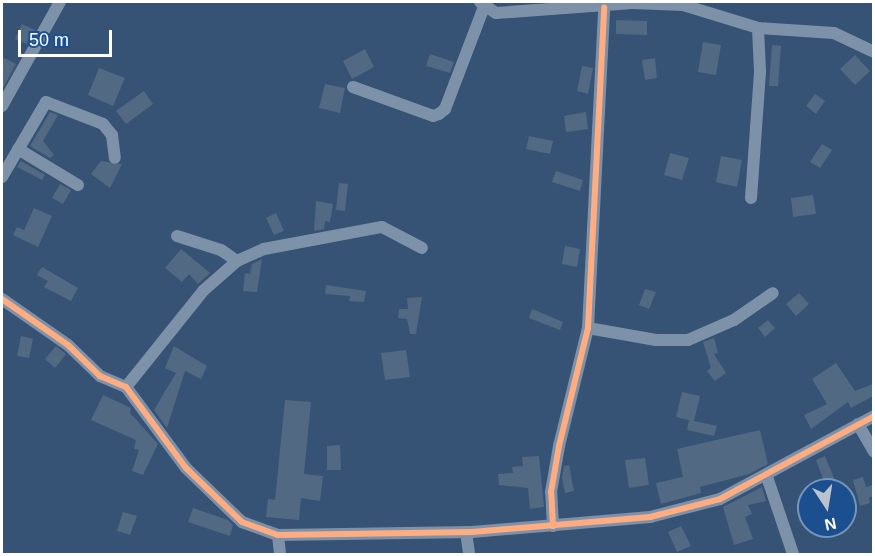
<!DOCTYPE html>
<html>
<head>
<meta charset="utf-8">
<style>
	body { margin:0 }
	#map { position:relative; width:875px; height:556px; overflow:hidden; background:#365274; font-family:Arial,sans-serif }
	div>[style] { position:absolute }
	.building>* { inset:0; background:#526984 }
	.minor>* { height:12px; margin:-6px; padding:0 6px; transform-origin:6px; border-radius:6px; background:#7d92a8 }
	.cycleway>* { height:6px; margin:-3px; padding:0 3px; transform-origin:3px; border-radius:3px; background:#ffac80 }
	span { translate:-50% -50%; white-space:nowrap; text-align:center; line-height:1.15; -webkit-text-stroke:6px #1b4f8f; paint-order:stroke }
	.frame { position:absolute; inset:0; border:3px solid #fff; pointer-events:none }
	.north { position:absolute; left:797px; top:478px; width:60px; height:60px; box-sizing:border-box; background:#1b4f8f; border:2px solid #7695bc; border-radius:50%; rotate:168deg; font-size:16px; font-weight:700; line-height:24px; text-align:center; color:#fff }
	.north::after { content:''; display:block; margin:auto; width:21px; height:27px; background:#b9c2ce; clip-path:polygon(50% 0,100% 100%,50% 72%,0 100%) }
	.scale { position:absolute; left:18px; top:30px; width:94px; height:27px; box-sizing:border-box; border:3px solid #fff; border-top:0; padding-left:8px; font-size:18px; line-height:21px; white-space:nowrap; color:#fff; -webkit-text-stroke:4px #1b4f8f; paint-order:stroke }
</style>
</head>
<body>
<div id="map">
	<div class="building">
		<div style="clip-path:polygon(616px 20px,647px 21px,647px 35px,616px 34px)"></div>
		<div style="clip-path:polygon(22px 24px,35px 30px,27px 44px,15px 39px)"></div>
		<div style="clip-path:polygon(703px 42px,721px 45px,716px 75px,698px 72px)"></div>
		<div style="clip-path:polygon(772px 45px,781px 46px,778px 86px,769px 86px)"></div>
		<div style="clip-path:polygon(365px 49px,374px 67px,352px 79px,343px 61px)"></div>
		<div style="clip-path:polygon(430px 54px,454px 62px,450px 73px,426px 66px)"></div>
		<div style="clip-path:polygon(855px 55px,870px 71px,855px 85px,840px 69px)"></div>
		<div style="clip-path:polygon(2px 57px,16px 64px,2px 90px)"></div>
		<div style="clip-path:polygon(655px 58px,657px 78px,645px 80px,642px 60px)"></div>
		<div style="clip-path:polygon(582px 66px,593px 68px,588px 94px,577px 91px)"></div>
		<div style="clip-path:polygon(99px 68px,125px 78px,113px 106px,88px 95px)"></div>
		<div style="clip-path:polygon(325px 84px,345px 88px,340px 113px,319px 108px)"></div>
		<div style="clip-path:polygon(144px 91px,153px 104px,126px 124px,116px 111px)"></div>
		<div style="clip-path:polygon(815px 94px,825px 101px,816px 114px,806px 106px)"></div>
		<div style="clip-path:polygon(50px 112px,58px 115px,43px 141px,54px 155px,50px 158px,30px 146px)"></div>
		<div style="clip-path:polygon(586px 112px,588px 129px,566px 132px,564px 116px)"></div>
		<div style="clip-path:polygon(529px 136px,553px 141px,550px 154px,526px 149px)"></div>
		<div style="clip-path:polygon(822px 144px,832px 150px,820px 168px,810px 162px)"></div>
		<div style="clip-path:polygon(670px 153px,689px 158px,682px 180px,664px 175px)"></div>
		<div style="clip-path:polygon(721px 156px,742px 160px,737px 187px,716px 182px)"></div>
		<div style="clip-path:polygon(21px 161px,45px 175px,42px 180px,17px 167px)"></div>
		<div style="clip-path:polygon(101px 161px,122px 164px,110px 188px,91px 174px)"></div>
		<div style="clip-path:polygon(556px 171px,583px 180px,580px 191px,552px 182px)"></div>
		<div style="clip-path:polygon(339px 183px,348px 184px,345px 211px,336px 210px)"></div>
		<div style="clip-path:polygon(60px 184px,71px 190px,63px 204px,52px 198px)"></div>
		<div style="clip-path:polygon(813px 195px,816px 214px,793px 217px,791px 198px)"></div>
		<div style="clip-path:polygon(316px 201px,333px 204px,330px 222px,325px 221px,324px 229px,314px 231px)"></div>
		<div style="clip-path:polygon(34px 208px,52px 216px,38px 247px,13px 235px,17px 227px,24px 230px)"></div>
		<div style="clip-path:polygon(276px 213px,284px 231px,274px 235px,266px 218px)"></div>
		<div style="clip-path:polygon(565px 246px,580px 249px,577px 267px,562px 264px)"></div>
		<div style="clip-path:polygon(181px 249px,210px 273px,198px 284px,189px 274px,182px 282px,165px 268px)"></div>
		<div style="clip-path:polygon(262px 259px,257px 292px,243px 291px,245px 273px,250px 274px,252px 264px)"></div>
		<div style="clip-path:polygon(42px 267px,78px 288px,71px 301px,44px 287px,48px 281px,37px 275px)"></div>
		<div style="clip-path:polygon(326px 285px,366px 291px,364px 302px,349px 301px,350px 296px,325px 294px)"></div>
		<div style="clip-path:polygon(645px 289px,656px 292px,649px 309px,639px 305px)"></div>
		<div style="clip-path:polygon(799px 293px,809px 304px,796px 316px,786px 304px)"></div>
		<div style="clip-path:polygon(422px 297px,416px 334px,410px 334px,407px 319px,398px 318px,399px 309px,408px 309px,407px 298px)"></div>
		<div style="clip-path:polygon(532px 309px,563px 322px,560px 330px,529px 318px)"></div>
		<div style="clip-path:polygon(768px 320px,775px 328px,765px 337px,758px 328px)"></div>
		<div style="clip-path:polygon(21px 336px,33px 339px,29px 358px,17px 356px)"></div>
		<div style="clip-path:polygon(714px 338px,718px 353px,714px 354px,726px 373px,715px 381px,707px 371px,711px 368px,703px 342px)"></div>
		<div style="clip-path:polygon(56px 346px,66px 354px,55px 368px,45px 359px)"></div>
		<div style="clip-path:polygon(174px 346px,207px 366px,201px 379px,185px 371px,167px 428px,154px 410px,176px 373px,165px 368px)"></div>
		<div style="clip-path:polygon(406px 350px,410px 377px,385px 380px,381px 353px)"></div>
		<div style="clip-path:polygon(836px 363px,855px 391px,873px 384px,873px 396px,851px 408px,848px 402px,811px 429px,804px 415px,827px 404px,812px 379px)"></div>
		<div style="clip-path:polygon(682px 392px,700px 396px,694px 421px,717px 426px,714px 436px,687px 430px,689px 420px,676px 417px)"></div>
		<div style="clip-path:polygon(103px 395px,131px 408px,130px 413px,158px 444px,143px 475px,132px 471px,139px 450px,134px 449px,136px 440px,91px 420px)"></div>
		<div style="clip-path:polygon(285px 400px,311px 402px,304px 474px,323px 476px,320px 501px,301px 498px,299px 520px,266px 517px,268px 499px,275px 500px)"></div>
		<div style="clip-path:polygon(760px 430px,768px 464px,749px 474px,700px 487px,701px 493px,661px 504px,656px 483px,683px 477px,677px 449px)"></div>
		<div style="clip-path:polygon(340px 445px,341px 470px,327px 470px,327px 446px)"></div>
		<div style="clip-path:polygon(539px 456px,544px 507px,530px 509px,528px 488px,499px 485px,498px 474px,513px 473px,512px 467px,523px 466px,522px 457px)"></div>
		<div style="clip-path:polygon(825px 456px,836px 483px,826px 487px,816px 460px)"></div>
		<div style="clip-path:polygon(645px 458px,649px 485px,629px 488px,625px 460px)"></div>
		<div style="clip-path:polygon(569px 465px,574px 491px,565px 493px,562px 478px,564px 466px)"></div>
		<div style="clip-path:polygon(863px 477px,866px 487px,873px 485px,873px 496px,869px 498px,870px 503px,860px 506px,853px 480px)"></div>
		<div style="clip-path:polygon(762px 487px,766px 501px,748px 505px,752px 514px,745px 517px,753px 539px,734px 545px,723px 507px)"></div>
		<div style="clip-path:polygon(193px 508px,228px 520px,233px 525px,230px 536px,188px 522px)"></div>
		<div style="clip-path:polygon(123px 512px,137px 516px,130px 535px,117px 531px)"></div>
		<div style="clip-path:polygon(681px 526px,691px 546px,677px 552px,668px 532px)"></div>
	</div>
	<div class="minor">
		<div style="left:480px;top:2px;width:19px;rotate:35deg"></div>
		<div style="left:496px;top:13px;width:137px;rotate:-4.2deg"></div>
		<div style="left:633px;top:3px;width:50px;rotate:2.3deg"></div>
		<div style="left:683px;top:5px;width:78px;rotate:17deg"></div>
		<div style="left:758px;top:28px;width:76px;rotate:3.8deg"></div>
		<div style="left:834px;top:33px;width:44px;rotate:25.4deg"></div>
		<div style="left:353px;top:87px;width:85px;rotate:19.9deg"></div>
		<div style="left:433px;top:116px;width:6px;rotate:-18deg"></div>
		<div style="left:439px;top:114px;width:8px;rotate:-40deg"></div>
		<div style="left:445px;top:109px;width:109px;rotate:-69.1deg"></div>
		<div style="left:2px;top:106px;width:119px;rotate:-60.9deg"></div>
		<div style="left:18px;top:149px;width:70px;rotate:31deg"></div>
		<div style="left:2px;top:177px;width:87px;rotate:-59.6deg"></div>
		<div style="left:46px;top:102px;width:61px;rotate:21.1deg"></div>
		<div style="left:103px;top:124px;width:14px;rotate:51deg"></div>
		<div style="left:112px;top:135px;width:23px;rotate:83deg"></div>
		<div style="left:751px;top:198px;width:127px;rotate:-85.9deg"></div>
		<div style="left:760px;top:71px;width:43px;rotate:-92.7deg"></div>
		<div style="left:177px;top:236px;width:46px;rotate:17.7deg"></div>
		<div style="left:221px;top:250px;width:19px;rotate:35deg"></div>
		<div style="left:2px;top:299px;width:80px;rotate:34.9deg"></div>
		<div style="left:68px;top:345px;width:45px;rotate:44.1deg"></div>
		<div style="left:100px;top:376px;width:28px;rotate:23deg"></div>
		<div style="left:126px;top:387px;width:101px;rotate:53.5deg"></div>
		<div style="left:186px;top:468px;width:78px;rotate:44deg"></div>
		<div style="left:242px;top:522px;width:38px;rotate:20deg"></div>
		<div style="left:278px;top:535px;width:194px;rotate:-0.9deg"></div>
		<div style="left:472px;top:532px;width:179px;rotate:-4.8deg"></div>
		<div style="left:650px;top:517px;width:72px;rotate:-14.4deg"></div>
		<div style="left:720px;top:499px;width:175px;rotate:-28.3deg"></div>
		<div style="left:588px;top:328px;width:69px;rotate:10deg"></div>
		<div style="left:656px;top:340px;width:32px"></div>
		<div style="left:688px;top:340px;width:50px;rotate:-23.5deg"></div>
		<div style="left:734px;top:320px;width:47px;rotate:-34.7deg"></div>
		<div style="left:126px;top:387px;width:124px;rotate:-51.2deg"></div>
		<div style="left:204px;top:290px;width:44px;rotate:-41.3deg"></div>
		<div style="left:237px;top:261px;width:30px;rotate:-24deg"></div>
		<div style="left:264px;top:249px;width:120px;rotate:-10.6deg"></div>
		<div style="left:382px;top:227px;width:45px;rotate:27.7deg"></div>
		<div style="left:858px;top:424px;width:32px;rotate:60deg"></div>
		<div style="left:767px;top:477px;width:81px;rotate:71.3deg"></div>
		<div style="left:553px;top:526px;width:34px;rotate:-93deg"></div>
		<div style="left:551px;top:492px;width:47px;rotate:-80.1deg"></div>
		<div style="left:559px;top:446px;width:122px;rotate:-76.2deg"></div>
		<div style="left:588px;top:328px;width:321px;rotate:-87.1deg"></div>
		<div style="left:466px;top:532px;width:22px;rotate:82deg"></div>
		<div style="left:278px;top:535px;width:19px;rotate:84deg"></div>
	</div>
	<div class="cycleway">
		<div style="left:2px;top:299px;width:80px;rotate:34.9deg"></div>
		<div style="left:68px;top:345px;width:45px;rotate:44.1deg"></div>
		<div style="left:100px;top:376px;width:28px;rotate:23deg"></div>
		<div style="left:126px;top:387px;width:101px;rotate:53.5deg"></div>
		<div style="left:186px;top:468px;width:78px;rotate:44deg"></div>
		<div style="left:242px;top:522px;width:38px;rotate:20deg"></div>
		<div style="left:278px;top:535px;width:194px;rotate:-0.9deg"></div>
		<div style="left:472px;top:532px;width:179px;rotate:-4.8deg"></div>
		<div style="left:650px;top:517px;width:72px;rotate:-14.4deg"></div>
		<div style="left:720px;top:499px;width:175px;rotate:-28.3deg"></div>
		<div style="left:553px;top:526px;width:34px;rotate:-93deg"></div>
		<div style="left:551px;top:492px;width:47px;rotate:-80.1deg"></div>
		<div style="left:559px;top:446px;width:122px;rotate:-76.2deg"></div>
		<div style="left:588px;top:328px;width:321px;rotate:-87.1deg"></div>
	</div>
	<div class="frame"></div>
	<div class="north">N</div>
	<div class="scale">50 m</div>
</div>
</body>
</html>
